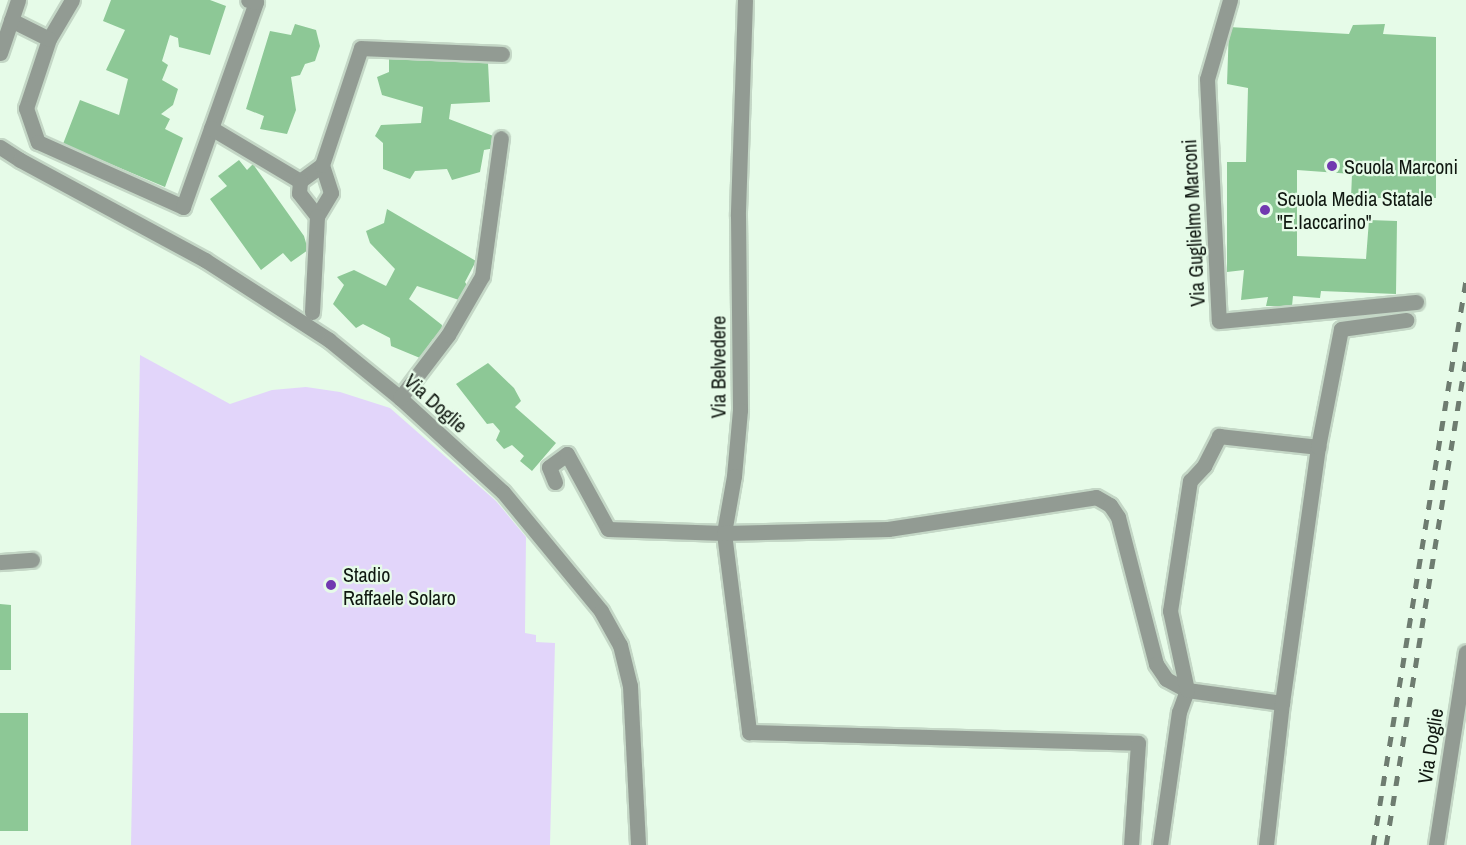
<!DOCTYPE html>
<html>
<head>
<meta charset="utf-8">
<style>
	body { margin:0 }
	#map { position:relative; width:1466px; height:845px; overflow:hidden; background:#e6fbe8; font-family:"Archivo Narrow",sans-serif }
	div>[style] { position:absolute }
	.green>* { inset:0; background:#e2d5fa }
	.building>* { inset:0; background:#8dc896 }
	.roads { filter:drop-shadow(2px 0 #c4d7c6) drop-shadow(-2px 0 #c4d7c6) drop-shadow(0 2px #c4d7c6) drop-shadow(0 -2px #c4d7c6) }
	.minor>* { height:15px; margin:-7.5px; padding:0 7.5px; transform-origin:7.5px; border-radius:7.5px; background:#929b93 }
	.rail>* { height:4.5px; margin-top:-2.25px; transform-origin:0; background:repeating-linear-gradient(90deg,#6e7c70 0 10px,transparent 0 20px) }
	.dots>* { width:16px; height:16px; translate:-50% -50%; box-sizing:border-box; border:3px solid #e6fbe8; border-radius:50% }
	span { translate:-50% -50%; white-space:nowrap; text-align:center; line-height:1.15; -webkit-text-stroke:4.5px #e6fbe8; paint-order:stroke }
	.poi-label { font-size:20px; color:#101811 }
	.left { translate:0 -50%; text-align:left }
	.street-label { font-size:20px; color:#101811 }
</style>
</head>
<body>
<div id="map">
	<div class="green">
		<div style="clip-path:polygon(140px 355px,230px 404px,272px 390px,306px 387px,340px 392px,390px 408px,496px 501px,526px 537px,525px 633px,536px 635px,536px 642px,555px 643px,550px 845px,131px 845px)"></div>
	</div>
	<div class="building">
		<div style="clip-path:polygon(111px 0,210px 0,226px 6px,210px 55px,179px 47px,178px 38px,170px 35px,162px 61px,168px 65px,162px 80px,178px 89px,173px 105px,161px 114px,170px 119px,165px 129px,183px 138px,165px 187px,63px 144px,80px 100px,119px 115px,128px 79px,106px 70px,125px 30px,103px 21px)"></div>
		<div style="clip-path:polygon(295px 24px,316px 30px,320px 46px,315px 61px,305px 64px,300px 75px,291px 77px,296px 110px,287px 134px,260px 129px,264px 116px,246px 109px,270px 31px,291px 35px)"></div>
		<div style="clip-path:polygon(1385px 24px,1383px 34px,1436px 37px,1436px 198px,1351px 198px,1352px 174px,1297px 170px,1297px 256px,1366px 259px,1369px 220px,1397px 221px,1396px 294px,1321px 291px,1320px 298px,1293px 296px,1292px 306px,1266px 306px,1268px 297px,1241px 300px,1244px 270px,1227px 272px,1227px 162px,1246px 162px,1248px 88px,1227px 84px,1229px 27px,1349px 34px,1353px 25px)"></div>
		<div style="clip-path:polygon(389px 49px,488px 63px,490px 102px,451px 104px,449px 119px,496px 137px,495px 148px,484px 150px,480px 172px,452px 180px,447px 169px,415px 171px,410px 179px,383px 169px,383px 143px,375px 136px,381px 125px,421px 123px,423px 107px,382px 95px,377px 77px,389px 72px)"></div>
		<div style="clip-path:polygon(239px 160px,247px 170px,253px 164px,304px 236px,308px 250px,291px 262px,283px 253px,261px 270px,210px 199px,227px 186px,218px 176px)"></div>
		<div style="clip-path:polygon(387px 209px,476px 261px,465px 282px,470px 290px,459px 300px,417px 286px,409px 299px,442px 325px,441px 338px,433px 339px,420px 358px,391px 346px,390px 338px,363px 324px,356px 328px,333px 304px,344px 285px,337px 277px,354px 270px,386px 286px,395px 269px,370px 243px,366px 231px,384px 223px)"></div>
		<div style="clip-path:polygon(488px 363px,514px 388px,521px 401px,515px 407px,556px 443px,532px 471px,520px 461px,524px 456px,512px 445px,504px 449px,496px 440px,500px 431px,493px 423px,487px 424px,456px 384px)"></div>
		<div style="clip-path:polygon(0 604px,11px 605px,11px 670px,0 670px)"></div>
		<div style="clip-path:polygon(0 713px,28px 713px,28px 831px,0 831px)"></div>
	</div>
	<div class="roads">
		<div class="minor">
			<div style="left:72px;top:0;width:45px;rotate:120.5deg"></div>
			<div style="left:49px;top:39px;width:73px;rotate:108.4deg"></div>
			<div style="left:26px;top:108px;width:36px;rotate:71deg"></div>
			<div style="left:38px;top:142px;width:159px;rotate:24.1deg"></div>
			<div style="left:183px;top:207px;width:218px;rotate:-70.4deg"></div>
			<div style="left:256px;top:2px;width:8px;rotate:-166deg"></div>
			<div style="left:745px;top:0;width:216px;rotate:91.9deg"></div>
			<div style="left:738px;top:216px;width:194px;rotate:89.4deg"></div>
			<div style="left:740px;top:410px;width:66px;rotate:95.2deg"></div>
			<div style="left:734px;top:476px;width:58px;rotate:100deg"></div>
			<div style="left:724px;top:533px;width:201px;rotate:82.8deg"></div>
			<div style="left:749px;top:732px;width:389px;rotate:1.6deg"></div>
			<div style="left:1138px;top:743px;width:102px;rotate:93.9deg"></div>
			<div style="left:1230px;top:0;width:82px;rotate:106.2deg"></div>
			<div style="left:1207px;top:79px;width:242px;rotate:87.2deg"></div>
			<div style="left:1219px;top:321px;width:198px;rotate:-5.5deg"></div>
			<div style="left:11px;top:20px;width:42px;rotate:26.6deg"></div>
			<div style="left:0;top:53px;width:56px;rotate:-71.2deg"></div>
			<div style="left:211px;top:128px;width:104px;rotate:30.8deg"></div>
			<div style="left:300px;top:181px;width:27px;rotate:-36deg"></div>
			<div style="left:322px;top:165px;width:29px;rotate:72deg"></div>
			<div style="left:331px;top:193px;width:27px;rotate:121deg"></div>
			<div style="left:317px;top:216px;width:29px;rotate:-128deg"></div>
			<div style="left:299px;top:193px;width:12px;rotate:-85deg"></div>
			<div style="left:0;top:147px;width:24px;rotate:33deg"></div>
			<div style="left:20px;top:160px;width:210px;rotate:28.4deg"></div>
			<div style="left:205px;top:260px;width:148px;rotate:32.8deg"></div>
			<div style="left:329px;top:340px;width:92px;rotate:39.2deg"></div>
			<div style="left:400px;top:398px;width:139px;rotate:42.4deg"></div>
			<div style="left:503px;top:492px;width:154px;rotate:50.5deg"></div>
			<div style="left:601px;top:611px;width:39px;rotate:61deg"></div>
			<div style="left:620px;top:645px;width:42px;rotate:76.3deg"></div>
			<div style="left:630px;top:686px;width:159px;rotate:87.1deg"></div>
			<div style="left:322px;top:165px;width:123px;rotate:-71.6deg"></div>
			<div style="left:361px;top:48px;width:141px;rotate:2.4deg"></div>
			<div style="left:312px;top:312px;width:96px;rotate:-87deg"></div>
			<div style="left:400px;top:398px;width:79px;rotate:-52.7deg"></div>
			<div style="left:448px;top:335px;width:68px;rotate:-60deg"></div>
			<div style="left:482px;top:276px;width:139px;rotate:-82.2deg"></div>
			<div style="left:555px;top:482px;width:16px;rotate:-112deg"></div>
			<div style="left:549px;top:467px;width:22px;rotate:-36deg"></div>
			<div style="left:567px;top:454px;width:85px;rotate:61.3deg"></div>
			<div style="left:608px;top:529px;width:116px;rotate:2deg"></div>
			<div style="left:724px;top:533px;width:164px;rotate:-1.4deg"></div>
			<div style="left:888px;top:529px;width:210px;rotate:-8.7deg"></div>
			<div style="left:1096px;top:497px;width:16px;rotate:30deg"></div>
			<div style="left:1110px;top:505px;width:14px;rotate:56deg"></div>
			<div style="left:1118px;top:517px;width:152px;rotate:75.5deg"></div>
			<div style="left:1156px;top:664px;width:18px;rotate:56deg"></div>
			<div style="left:1166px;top:679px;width:24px;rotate:28deg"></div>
			<div style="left:1187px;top:690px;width:96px;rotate:7.8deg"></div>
			<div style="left:0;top:562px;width:32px;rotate:-4deg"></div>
			<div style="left:1160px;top:845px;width:134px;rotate:-81.9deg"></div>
			<div style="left:1179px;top:712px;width:23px;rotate:-70deg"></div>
			<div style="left:1187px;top:690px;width:81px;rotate:-102.1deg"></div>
			<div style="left:1170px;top:611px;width:132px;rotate:-81.3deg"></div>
			<div style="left:1190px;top:481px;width:21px;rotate:-47deg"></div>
			<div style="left:1204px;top:466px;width:34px;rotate:-63deg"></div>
			<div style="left:1219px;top:436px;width:100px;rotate:6.3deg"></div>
			<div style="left:1266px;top:845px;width:143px;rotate:-83.6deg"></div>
			<div style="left:1282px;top:703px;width:259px;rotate:-82deg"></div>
			<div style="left:1318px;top:447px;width:120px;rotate:-79deg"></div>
			<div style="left:1341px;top:329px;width:66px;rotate:-7.9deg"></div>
			<div style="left:1436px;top:845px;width:195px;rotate:-81.2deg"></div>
		</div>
	</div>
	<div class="rail">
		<div style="left:1373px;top:845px;width:574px;rotate:-80.67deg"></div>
		<div style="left:1386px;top:845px;width:495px;rotate:-80.7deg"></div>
	</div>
	<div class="dots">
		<div style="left:1332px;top:166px;background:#7139b0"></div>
		<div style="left:1265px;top:210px;background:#7139b0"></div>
		<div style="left:331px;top:585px;background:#7139b0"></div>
	</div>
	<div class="poi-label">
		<span class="left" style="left:1344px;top:166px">Scuola Marconi</span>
		<span class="left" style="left:1277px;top:210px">Scuola Media Statale<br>"E.Iaccarino"</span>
		<span class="left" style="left:343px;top:586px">Stadio<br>Raffaele Solaro</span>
	</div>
	<div class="street-label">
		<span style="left:1193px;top:223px;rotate:-93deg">Via Guglielmo Marconi</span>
		<span style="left:718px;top:367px;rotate:-90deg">Via Belvedere</span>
		<span style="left:436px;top:403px;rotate:42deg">Via Doglie</span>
		<span style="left:1430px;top:746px;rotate:-81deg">Via Doglie</span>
	</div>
</div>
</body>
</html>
